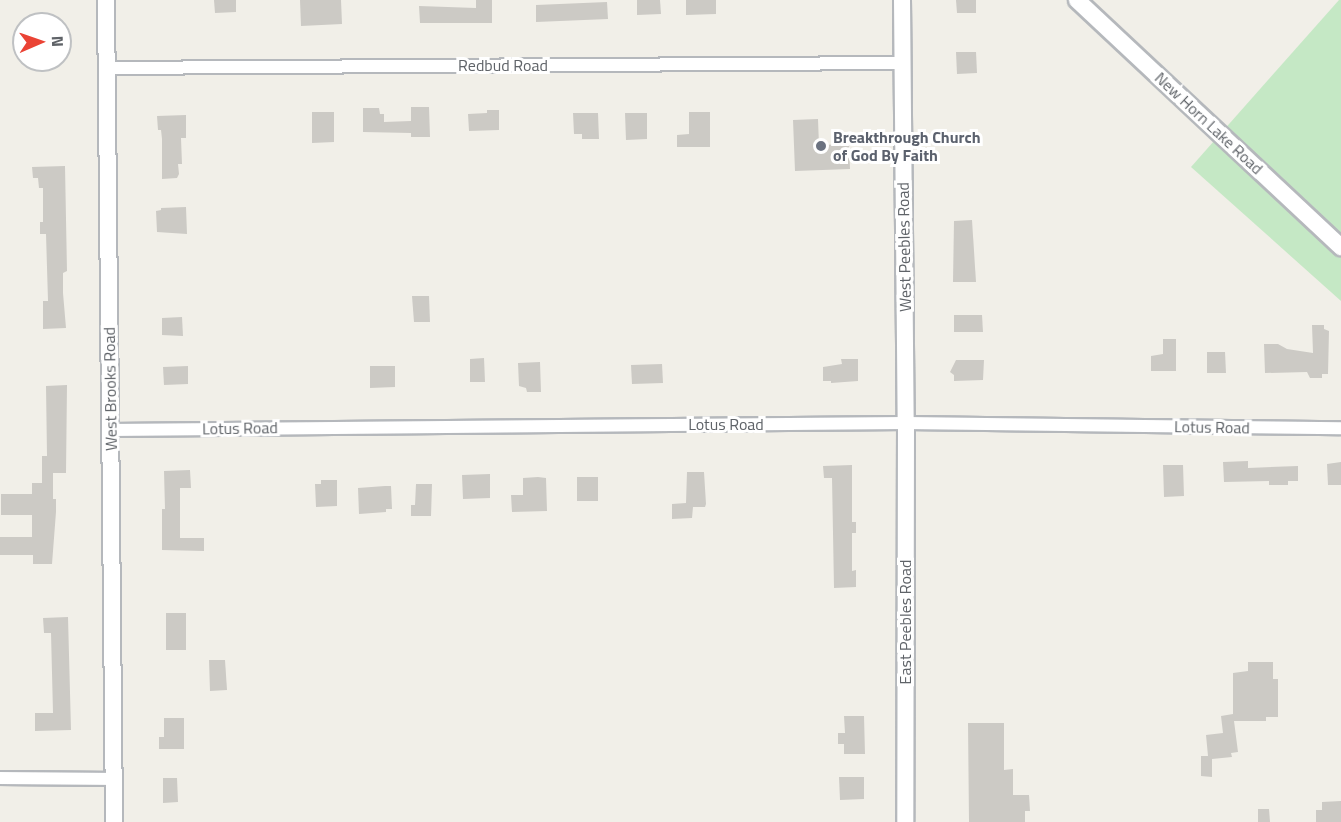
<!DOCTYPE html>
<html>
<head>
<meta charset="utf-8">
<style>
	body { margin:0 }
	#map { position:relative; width:1341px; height:822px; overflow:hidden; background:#f1efe8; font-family:"Titillium Web",sans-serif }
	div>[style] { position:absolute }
	.green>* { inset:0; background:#c5e8c5 }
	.building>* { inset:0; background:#cccac5 }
	.roads { filter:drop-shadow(2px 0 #b5b8bc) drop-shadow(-2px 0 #b5b8bc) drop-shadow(0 2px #b5b8bc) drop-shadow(0 -2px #b5b8bc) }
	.street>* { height:12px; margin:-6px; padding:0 6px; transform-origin:6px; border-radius:6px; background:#fff }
	.secondary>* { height:16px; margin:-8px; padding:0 8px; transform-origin:8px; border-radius:8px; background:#fff }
	.dots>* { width:16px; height:16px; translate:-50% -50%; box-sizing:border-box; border:3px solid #fff; border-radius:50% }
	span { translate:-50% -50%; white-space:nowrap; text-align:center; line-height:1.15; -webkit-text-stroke:6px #fff; paint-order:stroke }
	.street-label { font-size:16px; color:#5f6368 }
	.worship-label { font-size:16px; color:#5b616d; font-weight:700 }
	.left { translate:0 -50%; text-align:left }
	.north { position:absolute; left:12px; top:12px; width:60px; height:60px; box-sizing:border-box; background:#fff; border:2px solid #bfc1c3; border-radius:50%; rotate:88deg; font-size:16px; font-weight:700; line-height:24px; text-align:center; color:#5f6368 }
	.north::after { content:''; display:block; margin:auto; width:21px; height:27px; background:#ea4335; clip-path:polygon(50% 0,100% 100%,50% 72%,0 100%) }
</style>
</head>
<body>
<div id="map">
	<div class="green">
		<div style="clip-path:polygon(1339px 0,1341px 0,1341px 301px,1191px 167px)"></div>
	</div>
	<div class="building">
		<div style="clip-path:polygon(214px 0,236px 0,236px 12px,215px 13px)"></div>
		<div style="clip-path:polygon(300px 0,341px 0,342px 24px,301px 26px)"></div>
		<div style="clip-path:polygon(476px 0,492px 0,492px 23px,420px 23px,419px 6px,476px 8px)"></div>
		<div style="clip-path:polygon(637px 0,660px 0,661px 14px,637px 15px)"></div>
		<div style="clip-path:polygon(686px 0,716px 0,716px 14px,686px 15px)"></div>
		<div style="clip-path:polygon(956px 0,976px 0,976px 13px,957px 13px)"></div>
		<div style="clip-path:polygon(607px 2px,608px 19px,536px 22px,536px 5px)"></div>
		<div style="clip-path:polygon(956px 52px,976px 52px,977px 73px,957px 74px)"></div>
		<div style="clip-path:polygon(411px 107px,429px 107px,430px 137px,411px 137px,411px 133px,363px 132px,363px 108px,379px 108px,380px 114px,384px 114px,384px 122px,411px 121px)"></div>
		<div style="clip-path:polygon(487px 110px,499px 110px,499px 130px,469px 131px,468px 114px,487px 113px)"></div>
		<div style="clip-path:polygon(312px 112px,334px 112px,334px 142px,312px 143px)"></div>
		<div style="clip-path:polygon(689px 112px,710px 112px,710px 147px,677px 147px,677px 135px,689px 134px)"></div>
		<div style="clip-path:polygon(573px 113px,598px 113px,599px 139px,582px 139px,582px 134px,574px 134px)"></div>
		<div style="clip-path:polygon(625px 113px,647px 113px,647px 139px,626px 140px)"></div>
		<div style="clip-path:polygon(186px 115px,186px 138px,181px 138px,182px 164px,178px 164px,179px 174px,177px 178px,162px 179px,162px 139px,161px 130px,158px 130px,157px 116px)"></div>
		<div style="clip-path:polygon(818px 119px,819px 145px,849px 144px,850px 169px,795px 171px,793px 120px)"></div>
		<div style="clip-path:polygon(65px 166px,67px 271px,63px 273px,63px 293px,66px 328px,43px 329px,43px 301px,48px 301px,46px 234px,40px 234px,40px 222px,43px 222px,43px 188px,39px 188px,38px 178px,33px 178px,32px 167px)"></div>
		<div style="clip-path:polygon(186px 207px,187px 234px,157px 232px,156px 211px,161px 210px,161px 208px)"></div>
		<div style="clip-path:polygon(972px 220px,976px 282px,953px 282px,954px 221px)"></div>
		<div style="clip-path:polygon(412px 296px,429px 296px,430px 322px,414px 322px)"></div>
		<div style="clip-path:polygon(954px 315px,982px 315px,983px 332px,954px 332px)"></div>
		<div style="clip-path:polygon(182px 317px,183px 336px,162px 335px,162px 318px)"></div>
		<div style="clip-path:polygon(1312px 325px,1324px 325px,1324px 329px,1329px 331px,1328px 374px,1322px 374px,1322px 378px,1310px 378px,1307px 372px,1265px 373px,1264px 344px,1278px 344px,1287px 349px,1313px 353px)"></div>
		<div style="clip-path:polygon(1163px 339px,1176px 339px,1176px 371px,1151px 371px,1151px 356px,1163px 354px)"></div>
		<div style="clip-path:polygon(1207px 352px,1225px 352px,1226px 373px,1207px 373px)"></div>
		<div style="clip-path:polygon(484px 358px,485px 382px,470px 382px,470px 359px)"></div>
		<div style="clip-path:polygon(841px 359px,858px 359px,858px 381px,831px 383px,831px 381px,823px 381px,823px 367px,842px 364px)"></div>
		<div style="clip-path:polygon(956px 360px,984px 360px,983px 380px,954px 381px,954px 375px,950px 372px)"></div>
		<div style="clip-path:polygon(540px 362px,541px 392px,527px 392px,526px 388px,519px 386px,518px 363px)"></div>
		<div style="clip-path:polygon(662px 364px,663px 383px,632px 384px,631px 365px)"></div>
		<div style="clip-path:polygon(188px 366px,188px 384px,164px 385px,163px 367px)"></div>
		<div style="clip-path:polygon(370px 366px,395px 366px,395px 387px,370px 388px)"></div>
		<div style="clip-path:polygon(67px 385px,66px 473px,53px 473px,53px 499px,56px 499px,56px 512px,52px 564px,33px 564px,33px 555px,0 555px,0 537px,32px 537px,32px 515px,1px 515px,1px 494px,32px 494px,32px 483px,42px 483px,42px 456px,47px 456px,46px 386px)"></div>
		<div style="clip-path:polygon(1248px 461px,1248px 468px,1298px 466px,1298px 481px,1288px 481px,1288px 485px,1269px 485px,1269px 481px,1224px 482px,1223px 462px)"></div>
		<div style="clip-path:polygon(1341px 462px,1341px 485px,1328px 485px,1327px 464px)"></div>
		<div style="clip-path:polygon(852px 465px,852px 522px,856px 522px,856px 533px,852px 533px,852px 571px,856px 570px,856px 587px,834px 588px,832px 478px,824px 478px,823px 466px)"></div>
		<div style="clip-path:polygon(1163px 465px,1183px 465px,1184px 496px,1164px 497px)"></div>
		<div style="clip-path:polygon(190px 470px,191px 488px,180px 488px,180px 538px,204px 538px,204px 551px,162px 550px,162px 509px,165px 509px,164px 471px)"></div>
		<div style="clip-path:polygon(687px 472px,704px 472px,706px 504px,705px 507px,693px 507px,692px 518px,672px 519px,672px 504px,686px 503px)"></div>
		<div style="clip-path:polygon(490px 474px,490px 498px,463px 499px,462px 475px)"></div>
		<div style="clip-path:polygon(538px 477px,546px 478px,547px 511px,512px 512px,511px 495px,523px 495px,523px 478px)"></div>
		<div style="clip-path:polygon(577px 477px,598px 477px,598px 501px,577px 501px)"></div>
		<div style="clip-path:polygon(321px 480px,337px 480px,337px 506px,316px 507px,315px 484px,321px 484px)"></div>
		<div style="clip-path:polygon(416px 484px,432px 484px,431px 516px,411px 516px,411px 505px,415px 505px)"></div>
		<div style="clip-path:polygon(385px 486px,391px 486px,392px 509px,386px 509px,386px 512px,359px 514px,358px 488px)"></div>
		<div style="clip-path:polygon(166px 613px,186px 613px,186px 650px,166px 650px)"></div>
		<div style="clip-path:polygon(68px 617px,71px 730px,35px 731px,35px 713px,53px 713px,51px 633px,44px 633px,43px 618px)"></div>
		<div style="clip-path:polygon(209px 660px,225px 660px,227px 690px,210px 691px)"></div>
		<div style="clip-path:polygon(1248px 662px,1273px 662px,1273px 679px,1278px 679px,1278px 717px,1266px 717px,1266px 721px,1234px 721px,1238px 752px,1231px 753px,1232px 757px,1212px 759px,1212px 777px,1201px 776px,1201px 756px,1208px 756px,1206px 735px,1223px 733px,1221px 716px,1233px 714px,1233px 673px,1248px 671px)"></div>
		<div style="clip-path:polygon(844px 716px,864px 716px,865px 754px,844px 754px,844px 744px,838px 744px,838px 733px,845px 733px)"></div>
		<div style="clip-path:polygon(164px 718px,184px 718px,184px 749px,159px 749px,159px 737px,164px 737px)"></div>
		<div style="clip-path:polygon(968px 723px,1004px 723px,1004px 770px,1013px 769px,1013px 795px,1029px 795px,1030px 811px,1025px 811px,1025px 822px,969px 822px)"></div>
		<div style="clip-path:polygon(839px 777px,864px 777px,864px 799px,840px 800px)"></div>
		<div style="clip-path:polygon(163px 778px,177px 778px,178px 802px,163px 803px)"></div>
		<div style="clip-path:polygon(1341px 801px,1341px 822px,1316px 822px,1316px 810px,1322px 810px,1322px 802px)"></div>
		<div style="clip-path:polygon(1258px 809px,1269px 809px,1270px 822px,1258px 822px)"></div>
	</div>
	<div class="roads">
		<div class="street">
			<div style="left:105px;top:68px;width:796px;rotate:-0.36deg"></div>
			<div style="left:110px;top:430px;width:796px;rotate:-0.5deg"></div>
			<div style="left:906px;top:423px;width:435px;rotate:0.7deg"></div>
			<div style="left:0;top:778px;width:114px;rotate:0.5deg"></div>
		</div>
		<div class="secondary">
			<div style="left:106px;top:0;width:822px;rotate:89.44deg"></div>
			<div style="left:902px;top:0;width:423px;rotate:89.5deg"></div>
			<div style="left:906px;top:423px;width:399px;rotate:90.1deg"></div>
			<div style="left:1077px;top:0;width:362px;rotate:43.1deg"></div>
		</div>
	</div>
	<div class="dots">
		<div style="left:821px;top:146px;background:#6b7280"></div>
	</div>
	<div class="street-label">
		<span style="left:503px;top:65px">Redbud Road</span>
		<span style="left:1209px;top:123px;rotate:43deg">New Horn Lake Road</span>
		<span style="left:904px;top:247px;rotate:-91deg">West Peebles Road</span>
		<span style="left:110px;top:389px;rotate:-91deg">West Brooks Road</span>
		<span style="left:726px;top:424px">Lotus Road</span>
		<span style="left:1212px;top:427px;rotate:1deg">Lotus Road</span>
		<span style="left:240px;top:428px;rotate:-1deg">Lotus Road</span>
		<span style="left:905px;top:622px;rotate:-90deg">East Peebles Road</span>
	</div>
	<div class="worship-label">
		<span class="left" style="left:833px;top:146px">Breakthrough Church<br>of God By Faith</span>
	</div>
	<div class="north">N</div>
</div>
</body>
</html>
